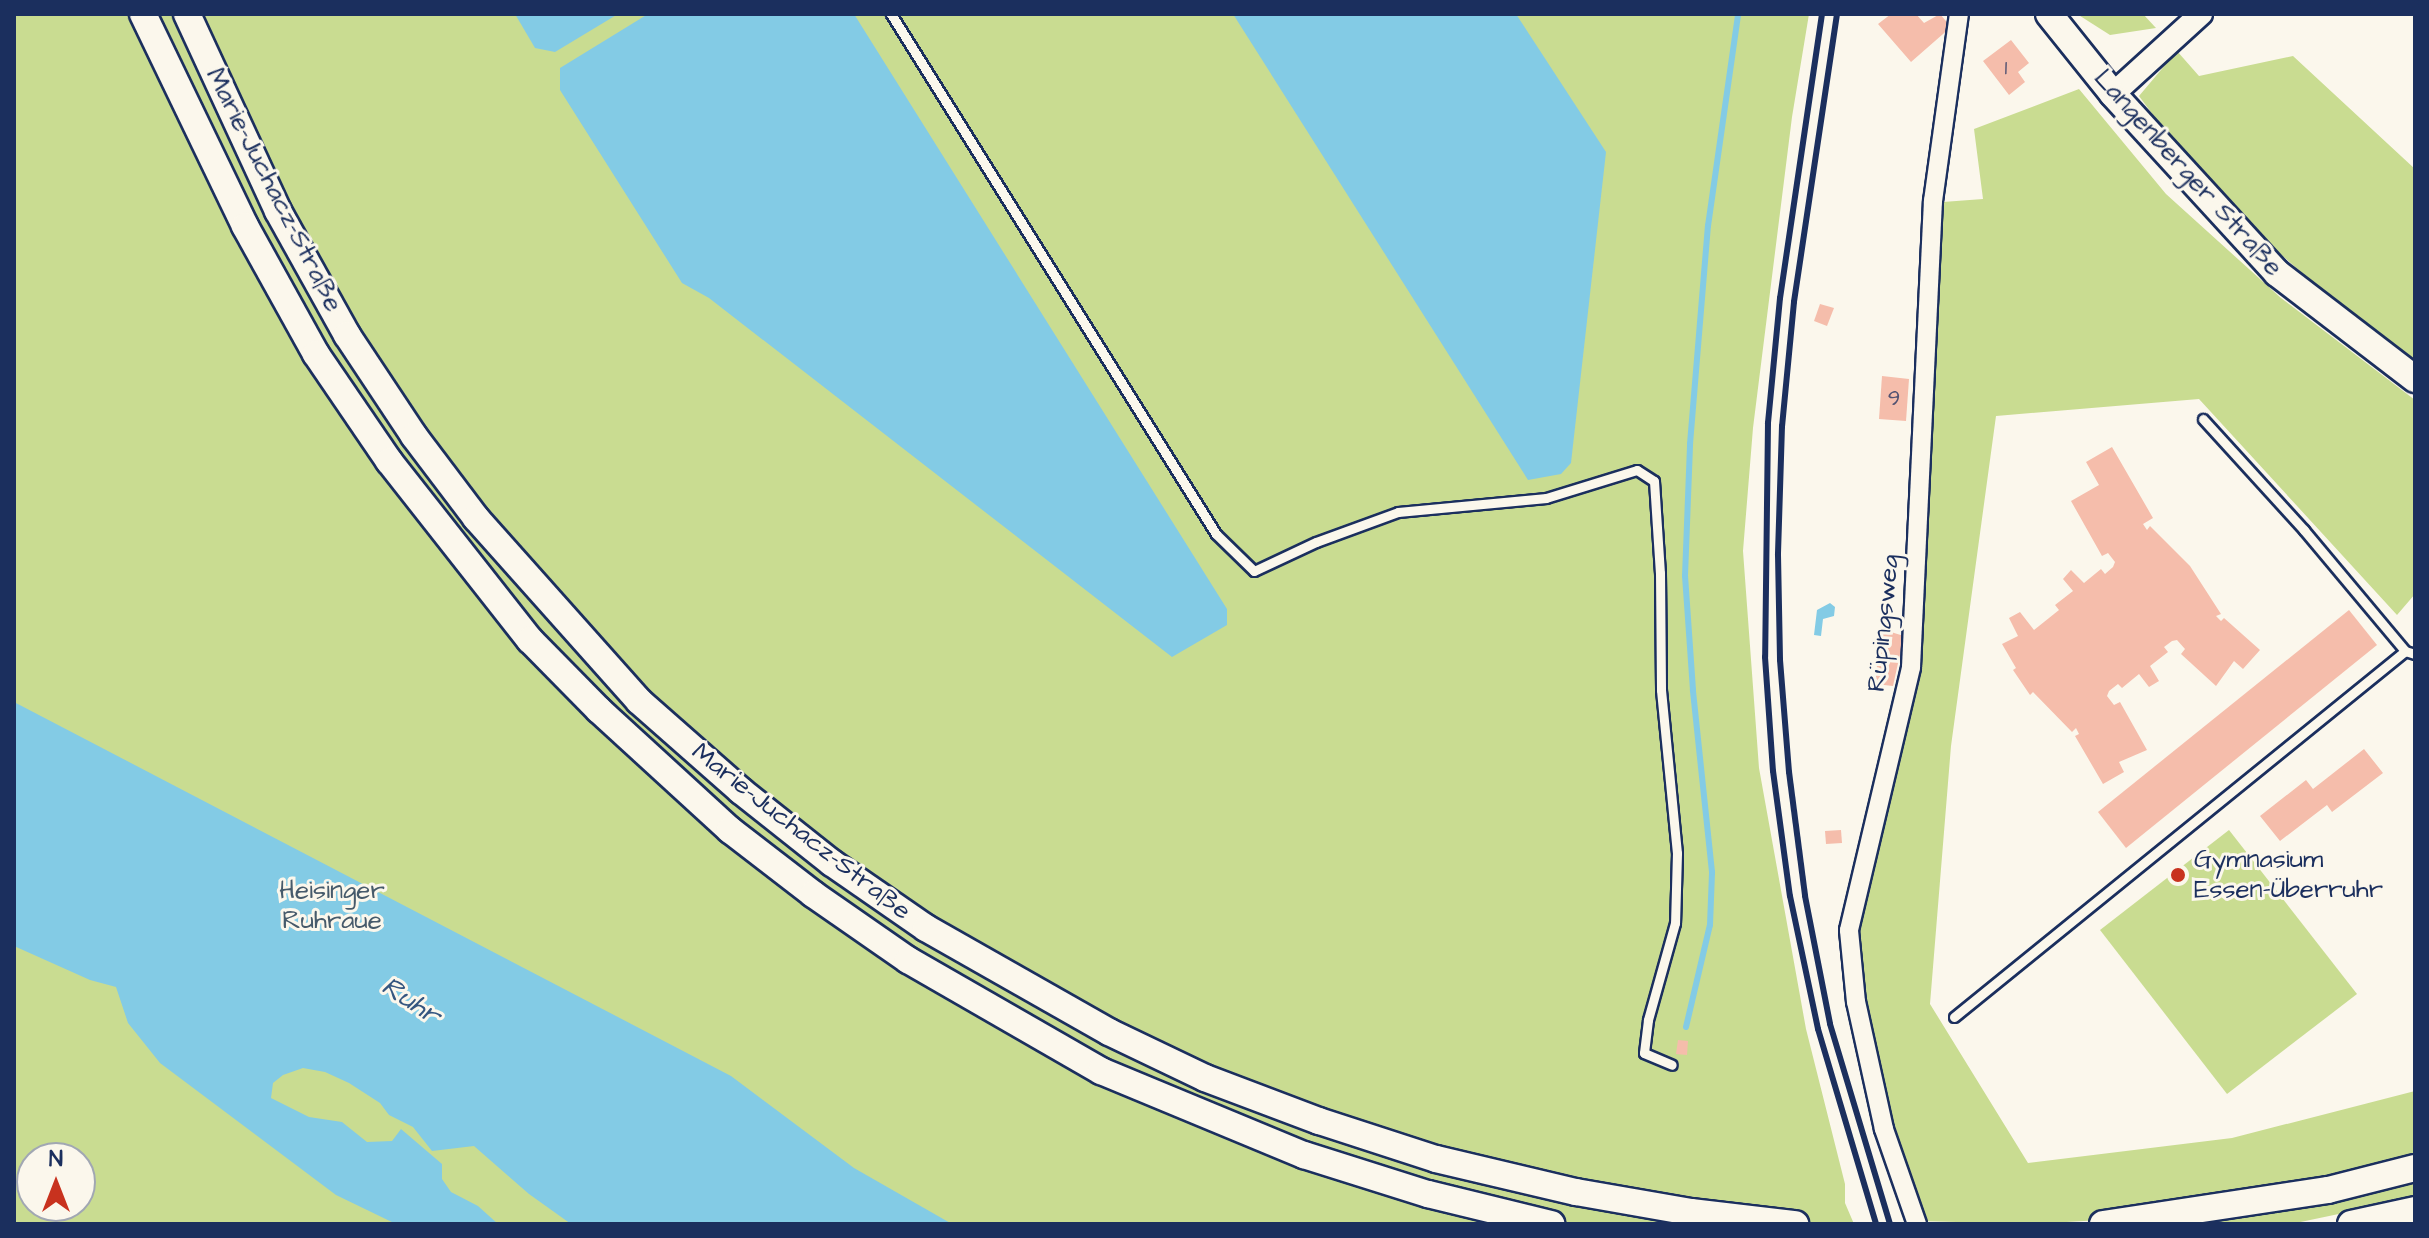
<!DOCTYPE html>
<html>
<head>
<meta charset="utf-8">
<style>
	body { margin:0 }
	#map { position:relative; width:2429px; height:1238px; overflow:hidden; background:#fbf7ec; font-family:"Architects Daughter",sans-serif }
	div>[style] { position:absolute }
	.green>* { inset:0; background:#c9dc91 }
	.water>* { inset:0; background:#83cbe5 }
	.stream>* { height:6px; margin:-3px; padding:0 3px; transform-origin:3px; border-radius:3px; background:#83cbe5 }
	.building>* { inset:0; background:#f5bdab }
	.roads { filter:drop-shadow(2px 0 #1b2f5e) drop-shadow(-2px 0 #1b2f5e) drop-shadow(0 2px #1b2f5e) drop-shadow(0 -2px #1b2f5e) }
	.service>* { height:9px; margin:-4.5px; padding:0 4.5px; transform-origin:4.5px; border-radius:4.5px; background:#fbf7ec }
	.minor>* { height:18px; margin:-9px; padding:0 9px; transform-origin:9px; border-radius:9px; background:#fbf7ec }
	.tertiary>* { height:22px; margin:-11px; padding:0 11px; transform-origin:11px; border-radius:11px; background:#fbf7ec }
	.secondary>* { height:26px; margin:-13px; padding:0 13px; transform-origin:13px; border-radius:13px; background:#fbf7ec }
	.rail>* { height:6px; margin:-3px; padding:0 3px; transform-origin:3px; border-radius:3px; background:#1b2f5e }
	.dots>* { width:22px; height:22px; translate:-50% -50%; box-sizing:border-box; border:4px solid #fbf7ec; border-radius:50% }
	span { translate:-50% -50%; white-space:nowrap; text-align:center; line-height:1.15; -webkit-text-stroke:6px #fbf7ec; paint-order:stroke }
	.number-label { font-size:22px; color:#525271 }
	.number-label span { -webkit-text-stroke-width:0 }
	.street-label { font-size:26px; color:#1b2f5e }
	.poi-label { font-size:26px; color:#1b2f5e }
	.left { translate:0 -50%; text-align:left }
	.park-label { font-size:26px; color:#465a6b }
	.water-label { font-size:28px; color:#355680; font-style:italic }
	.frame { position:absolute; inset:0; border:16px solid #1b2f5e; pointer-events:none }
	.north { position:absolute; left:16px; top:1142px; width:80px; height:80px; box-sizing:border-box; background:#fbf7ec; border:2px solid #a1a7b3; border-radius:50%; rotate:0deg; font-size:22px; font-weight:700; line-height:32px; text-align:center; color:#1b2f5e }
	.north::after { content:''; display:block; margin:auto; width:28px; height:36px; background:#c8321e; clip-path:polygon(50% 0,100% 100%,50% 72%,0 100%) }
</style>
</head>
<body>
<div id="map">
	<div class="green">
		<div style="clip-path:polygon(evenodd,14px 14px,1809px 14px,1792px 117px,1753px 428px,1743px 551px,1759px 768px,1806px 1029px,1845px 1184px,1845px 1203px,1854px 1224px,14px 1224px,14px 14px,32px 1158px,80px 1158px,80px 1206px,32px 1206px,32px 1158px)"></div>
		<div style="clip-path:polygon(2077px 14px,2143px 14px,2156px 28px,2110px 35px)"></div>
		<div style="clip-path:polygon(2177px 51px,2199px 76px,2293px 56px,2415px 169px,2415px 370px,2213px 196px,2139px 96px)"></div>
		<div style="clip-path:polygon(2079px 89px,2166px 194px,2281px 298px,2415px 400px,2415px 594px,2397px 615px,2199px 399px,1996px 416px,1951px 746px,1930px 1004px,2028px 1163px,2232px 1138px,2415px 1091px,2415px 1162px,2101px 1220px,2032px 1224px,1919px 1221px,1888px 1127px,1860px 1001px,1855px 931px,1918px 625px,1943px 202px,1983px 199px,1974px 129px)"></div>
		<div style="clip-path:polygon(2229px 830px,2357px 994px,2227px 1094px,2100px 930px)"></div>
		<div style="clip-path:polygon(2415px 1181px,2415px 1198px,2291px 1224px,2204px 1224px,2277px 1212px)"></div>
	</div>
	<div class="water">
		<div style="clip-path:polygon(515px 14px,618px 14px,555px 52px,535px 48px)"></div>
		<div style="clip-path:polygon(648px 14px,854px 14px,1227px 609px,1227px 625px,1172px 657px,709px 298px,682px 283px,560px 90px,560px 68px)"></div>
		<div style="clip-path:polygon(1233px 14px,1516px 14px,1606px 152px,1571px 463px,1561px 474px,1528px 480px)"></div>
		<div style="clip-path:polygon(1830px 603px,1835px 607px,1834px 616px,1823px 619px,1821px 636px,1814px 635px,1817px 610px)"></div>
		<div style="clip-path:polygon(14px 702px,731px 1076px,854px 1168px,952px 1224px,571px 1224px,529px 1194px,474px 1146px,432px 1151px,413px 1127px,389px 1115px,380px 1103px,349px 1083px,325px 1072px,303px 1068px,283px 1075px,273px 1083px,271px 1098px,309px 1117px,342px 1122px,367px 1142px,392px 1141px,401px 1129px,442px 1164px,442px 1179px,451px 1192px,478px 1206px,498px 1224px,396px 1224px,336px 1195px,160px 1063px,128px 1023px,116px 987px,90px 980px,14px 946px)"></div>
	</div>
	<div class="stream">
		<div style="left:1686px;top:1027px;width:105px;rotate:-76.8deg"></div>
		<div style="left:1710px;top:925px;width:53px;rotate:-87.8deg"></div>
		<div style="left:1712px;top:872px;width:183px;rotate:-96deg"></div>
		<div style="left:1693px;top:690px;width:114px;rotate:-94deg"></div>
		<div style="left:1685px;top:576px;width:132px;rotate:-87.8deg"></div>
		<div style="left:1690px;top:444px;width:219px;rotate:-85.3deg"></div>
		<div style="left:1708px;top:226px;width:214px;rotate:-81.9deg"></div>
	</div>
	<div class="building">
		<div style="clip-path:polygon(1891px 14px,1916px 14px,1924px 23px,1940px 14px,1951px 27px,1911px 62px,1878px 24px)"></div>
		<div style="clip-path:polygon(2011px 40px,2029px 63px,2018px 72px,2025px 82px,2009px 95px,1983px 61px)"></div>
		<div style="clip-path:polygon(1820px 304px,1834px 308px,1827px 326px,1814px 321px)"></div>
		<div style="clip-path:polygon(1882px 376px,1909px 379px,1906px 421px,1879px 419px)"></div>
		<div style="clip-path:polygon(2112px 447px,2153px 518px,2143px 524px,2147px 530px,2150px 526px,2190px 566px,2221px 614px,2216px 616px,2221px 621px,2224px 618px,2260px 650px,2243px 669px,2234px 661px,2216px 686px,2181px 654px,2185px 649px,2177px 640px,2172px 641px,2164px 647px,2168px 652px,2150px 666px,2159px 681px,2149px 687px,2139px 674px,2122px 688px,2118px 684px,2109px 691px,2107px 696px,2114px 705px,2120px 702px,2147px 750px,2119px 762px,2124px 772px,2103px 784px,2075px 736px,2079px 734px,2076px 728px,2072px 732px,2033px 692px,2030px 695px,2013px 670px,2016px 668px,2002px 644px,2018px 636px,2009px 618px,2020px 612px,2034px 630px,2059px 610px,2055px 605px,2073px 591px,2063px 579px,2071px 570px,2084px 583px,2101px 569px,2105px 574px,2113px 567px,2115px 562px,2108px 553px,2102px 556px,2071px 501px,2099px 485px,2086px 462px)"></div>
		<div style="clip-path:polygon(2349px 610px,2377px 645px,2126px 848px,2098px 812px)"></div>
		<div style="clip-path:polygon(1881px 629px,1904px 636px,1893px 686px,1875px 684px)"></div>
		<div style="clip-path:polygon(2364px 749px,2383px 773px,2332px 812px,2327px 805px,2280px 841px,2260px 816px,2306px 780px,2313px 789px)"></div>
		<div style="clip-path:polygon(1841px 830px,1842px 843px,1826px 844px,1825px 831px)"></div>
		<div style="clip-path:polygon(1678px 1040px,1688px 1041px,1687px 1055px,1676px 1054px)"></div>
	</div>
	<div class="roads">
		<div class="service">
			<div style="left:891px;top:14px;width:613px;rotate:57.99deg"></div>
			<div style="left:1216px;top:534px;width:53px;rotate:44.2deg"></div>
			<div style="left:1254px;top:571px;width:68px;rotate:-25.1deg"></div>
			<div style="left:1316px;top:542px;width:87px;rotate:-20.1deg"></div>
			<div style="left:1398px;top:512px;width:149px;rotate:-5.4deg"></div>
			<div style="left:1546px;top:498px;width:95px;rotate:-17.1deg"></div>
			<div style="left:1637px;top:470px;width:20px;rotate:33deg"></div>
			<div style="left:1654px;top:481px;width:92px;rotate:86.3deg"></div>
			<div style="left:1660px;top:573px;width:117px;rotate:89.5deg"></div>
			<div style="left:1661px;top:690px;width:164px;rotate:84.4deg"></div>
			<div style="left:1677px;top:853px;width:70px;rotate:91.6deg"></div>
			<div style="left:1675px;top:923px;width:101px;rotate:105.6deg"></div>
			<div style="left:1648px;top:1020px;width:33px;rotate:97deg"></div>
			<div style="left:1644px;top:1053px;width:30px;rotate:23deg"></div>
			<div style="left:2203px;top:419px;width:150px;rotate:47.7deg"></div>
			<div style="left:2304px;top:530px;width:158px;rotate:50.1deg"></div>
			<div style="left:1954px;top:1017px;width:581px;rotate:-39.06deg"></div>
			<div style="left:2405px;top:651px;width:10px;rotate:17deg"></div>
		</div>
		<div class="minor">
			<div style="left:1917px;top:1224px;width:101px;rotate:-109.2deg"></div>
			<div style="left:1884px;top:1129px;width:130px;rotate:-102.4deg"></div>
			<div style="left:1856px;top:1002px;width:72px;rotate:-95.6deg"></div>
			<div style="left:1849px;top:930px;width:270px;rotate:-76.7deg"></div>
			<div style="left:1911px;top:667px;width:467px;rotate:-87.3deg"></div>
			<div style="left:1933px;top:201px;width:189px;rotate:-82.1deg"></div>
		</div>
		<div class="tertiary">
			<div style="left:2113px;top:94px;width:119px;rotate:-42.3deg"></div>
		</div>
		<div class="secondary">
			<div style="left:143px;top:14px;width:235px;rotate:64.3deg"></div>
			<div style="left:245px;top:226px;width:146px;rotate:61deg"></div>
			<div style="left:316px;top:354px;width:130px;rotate:55.7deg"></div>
			<div style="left:389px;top:461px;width:228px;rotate:51.8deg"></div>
			<div style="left:530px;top:640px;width:98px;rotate:45.4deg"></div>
			<div style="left:599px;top:710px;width:178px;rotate:42.5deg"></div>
			<div style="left:730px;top:830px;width:105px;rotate:37.6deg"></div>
			<div style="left:813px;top:894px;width:116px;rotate:34.8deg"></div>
			<div style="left:908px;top:960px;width:223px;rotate:29.9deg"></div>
			<div style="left:1101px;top:1071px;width:220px;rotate:22.5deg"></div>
			<div style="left:1304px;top:1155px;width:130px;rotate:17.5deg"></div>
			<div style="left:1428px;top:1194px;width:127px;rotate:13.7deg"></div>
			<div style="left:187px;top:14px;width:217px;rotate:65.2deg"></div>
			<div style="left:278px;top:211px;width:142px;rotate:60.9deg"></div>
			<div style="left:347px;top:335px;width:121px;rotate:56.4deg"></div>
			<div style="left:414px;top:436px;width:103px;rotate:52.9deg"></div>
			<div style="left:476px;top:518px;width:245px;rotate:48.3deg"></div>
			<div style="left:639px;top:701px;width:136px;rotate:41.4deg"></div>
			<div style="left:741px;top:791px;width:116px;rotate:38.4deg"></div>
			<div style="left:832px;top:863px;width:114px;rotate:34.7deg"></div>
			<div style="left:926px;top:928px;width:210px;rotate:29.6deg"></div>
			<div style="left:1109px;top:1032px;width:106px;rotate:25.6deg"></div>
			<div style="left:1205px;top:1078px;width:122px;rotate:20.7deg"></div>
			<div style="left:1319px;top:1121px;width:123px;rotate:18deg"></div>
			<div style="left:1436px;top:1159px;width:144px;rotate:13.3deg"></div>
			<div style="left:1576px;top:1192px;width:117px;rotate:9.9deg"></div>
			<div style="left:1691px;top:1212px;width:105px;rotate:6.6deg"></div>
			<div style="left:2049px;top:14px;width:102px;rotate:51.3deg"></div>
			<div style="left:2113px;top:94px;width:243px;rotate:47.5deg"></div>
			<div style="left:2277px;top:273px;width:174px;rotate:37.5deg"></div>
			<div style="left:2103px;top:1224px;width:228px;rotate:-8.6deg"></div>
			<div style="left:2328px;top:1190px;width:90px;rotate:-14.2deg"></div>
			<div style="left:2351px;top:1224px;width:66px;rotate:-12.3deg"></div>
		</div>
	</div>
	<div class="rail">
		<div style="left:1822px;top:14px;width:287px;rotate:98.4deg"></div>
		<div style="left:1780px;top:298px;width:126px;rotate:95.5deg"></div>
		<div style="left:1768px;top:423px;width:234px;rotate:90.7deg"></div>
		<div style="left:1765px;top:657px;width:114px;rotate:86deg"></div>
		<div style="left:1773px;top:771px;width:126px;rotate:82.3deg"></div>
		<div style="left:1790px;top:896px;width:136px;rotate:78.1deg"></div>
		<div style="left:1818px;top:1029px;width:203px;rotate:73.4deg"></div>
		<div style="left:1837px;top:14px;width:291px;rotate:98.5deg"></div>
		<div style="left:1794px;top:302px;width:125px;rotate:95.5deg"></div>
		<div style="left:1782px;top:426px;width:129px;rotate:91.8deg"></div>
		<div style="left:1778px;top:555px;width:105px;rotate:88.9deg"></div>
		<div style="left:1780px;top:660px;width:112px;rotate:85.4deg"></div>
		<div style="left:1789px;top:772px;width:125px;rotate:82.6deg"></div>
		<div style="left:1805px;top:896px;width:130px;rotate:78.9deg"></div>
		<div style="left:1830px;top:1024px;width:209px;rotate:73.3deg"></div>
	</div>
	<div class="dots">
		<div style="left:2178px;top:875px;background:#c8321e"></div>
	</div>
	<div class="number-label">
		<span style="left:2006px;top:68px">1</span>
		<span style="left:1894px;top:399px">9</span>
	</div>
	<div class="street-label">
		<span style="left:2188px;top:173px;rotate:48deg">Langenberger Straße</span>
		<span style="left:274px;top:190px;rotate:63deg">Marie-Juchacz-Straße</span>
		<span style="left:1884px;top:623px;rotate:-84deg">Rüpingsweg</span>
		<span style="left:801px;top:832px;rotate:38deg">Marie-Juchacz-Straße</span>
	</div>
	<div class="poi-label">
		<span class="left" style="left:2194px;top:875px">Gymnasium<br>Essen-Überruhr</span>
	</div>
	<div class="park-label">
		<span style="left:332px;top:906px">Heisinger<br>Ruhraue</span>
	</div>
	<div class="water-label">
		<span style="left:411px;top:1001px;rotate:33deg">Ruhr</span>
	</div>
	<div class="frame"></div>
	<div class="north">N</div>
</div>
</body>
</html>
